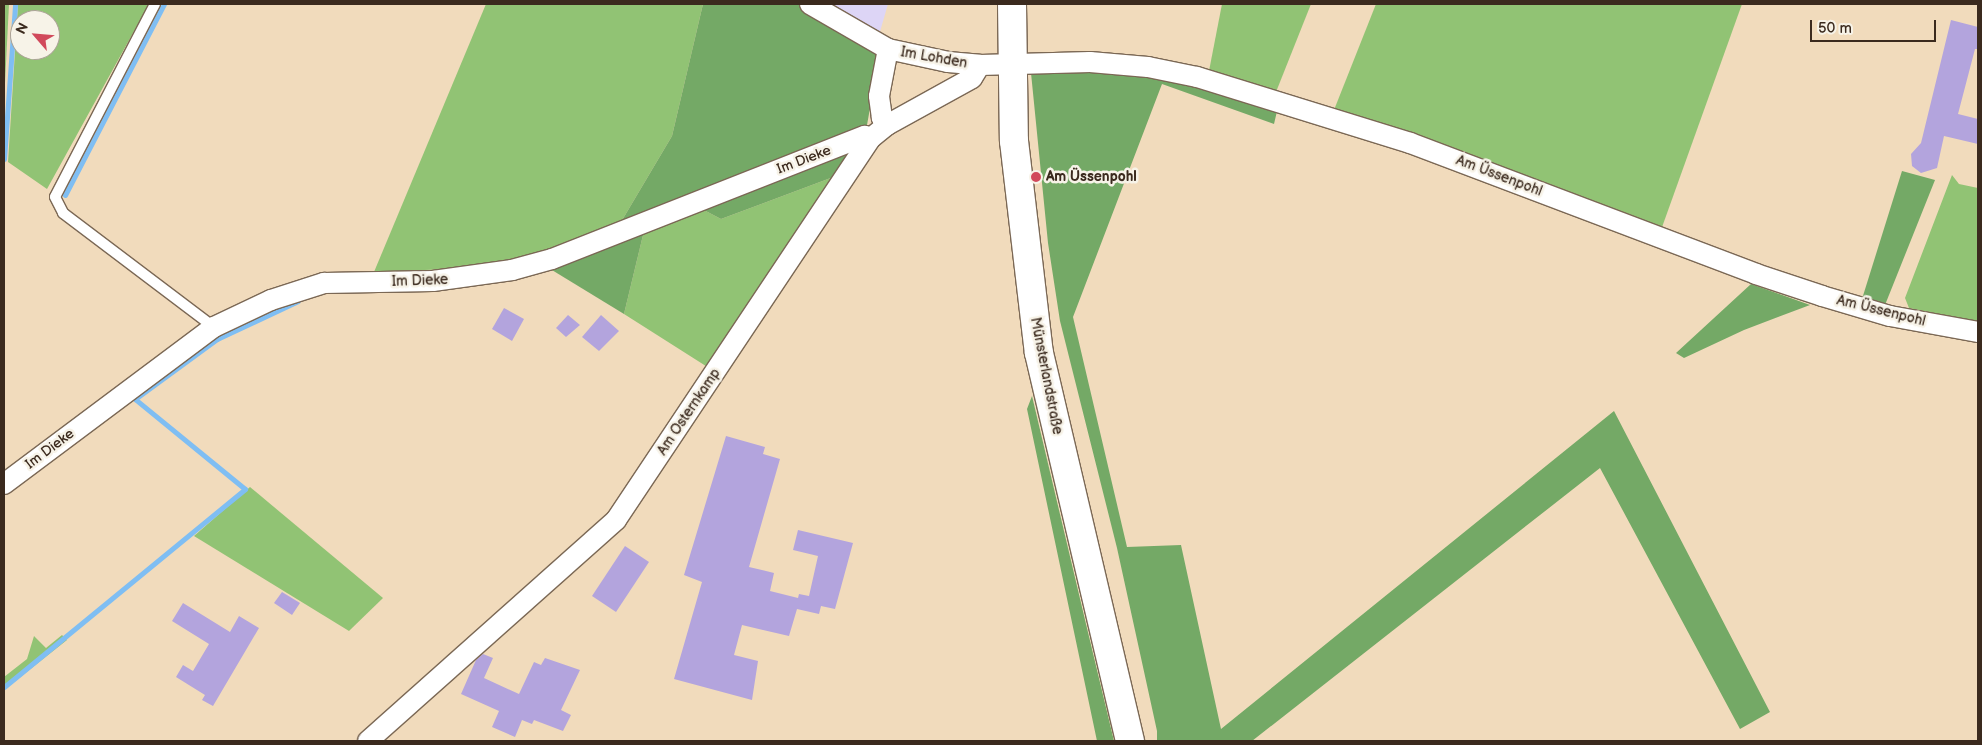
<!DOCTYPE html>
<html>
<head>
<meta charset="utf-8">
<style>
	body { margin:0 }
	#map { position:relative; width:1982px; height:745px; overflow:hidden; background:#f1dbbc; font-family:"Balsamiq Sans",sans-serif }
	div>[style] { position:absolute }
	.built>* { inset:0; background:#ddd5f6 }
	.green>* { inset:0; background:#91c374 }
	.forest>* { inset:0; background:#74a966 }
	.stream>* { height:5px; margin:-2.5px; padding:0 2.5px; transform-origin:2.5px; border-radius:2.5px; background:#7fbef3 }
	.building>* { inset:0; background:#b3a4dd }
	.roads { filter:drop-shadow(1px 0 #7b6855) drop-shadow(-1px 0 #7b6855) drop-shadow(0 1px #7b6855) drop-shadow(0 -1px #7b6855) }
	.lane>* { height:10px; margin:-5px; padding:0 5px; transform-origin:5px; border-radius:5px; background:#fff }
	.street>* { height:20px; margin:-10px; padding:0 10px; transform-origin:10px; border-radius:10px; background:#fff }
	.secondary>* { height:28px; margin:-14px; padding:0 14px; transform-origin:14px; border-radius:14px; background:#fff }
	.dots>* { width:14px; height:14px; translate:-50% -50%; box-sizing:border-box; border:2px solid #f7f3e8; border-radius:50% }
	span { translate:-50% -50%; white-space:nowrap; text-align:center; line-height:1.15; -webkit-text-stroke:5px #f7f3e8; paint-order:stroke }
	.street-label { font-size:14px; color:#3b2a1e }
	.poi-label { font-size:14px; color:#3b2a1e; font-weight:700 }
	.left { translate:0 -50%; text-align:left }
	.frame { position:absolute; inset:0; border:5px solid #3b2a1e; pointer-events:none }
	.north { position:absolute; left:10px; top:10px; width:50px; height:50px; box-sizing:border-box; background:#f7f3e8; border:1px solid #aca397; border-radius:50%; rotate:297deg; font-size:14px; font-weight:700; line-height:20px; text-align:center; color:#3b2a1e }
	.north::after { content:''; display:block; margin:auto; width:18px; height:22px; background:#d1495b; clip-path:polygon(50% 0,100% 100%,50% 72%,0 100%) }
	.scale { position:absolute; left:1810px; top:20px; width:126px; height:22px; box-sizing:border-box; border:2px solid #3b2a1e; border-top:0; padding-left:6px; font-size:15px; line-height:18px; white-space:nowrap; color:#3b2a1e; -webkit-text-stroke:4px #f7f3e8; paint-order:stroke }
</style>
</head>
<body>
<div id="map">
	<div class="built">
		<div style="clip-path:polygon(826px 4px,888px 4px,879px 35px)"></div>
	</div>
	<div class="green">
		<div style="clip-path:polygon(4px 4px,9px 4px,4px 103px)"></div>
		<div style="clip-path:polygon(evenodd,18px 4px,149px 4px,47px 189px,8px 162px,18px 4px,20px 20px,50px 20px,50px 50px,20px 50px,20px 20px)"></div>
		<div style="clip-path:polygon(486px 4px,703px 4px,672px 136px,621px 222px,546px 253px,476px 268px,374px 272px)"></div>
		<div style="clip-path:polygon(1222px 4px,1311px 4px,1276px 92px,1209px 71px)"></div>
		<div style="clip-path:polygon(1376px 4px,1742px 4px,1661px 230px,1334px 110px)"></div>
		<div style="clip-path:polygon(1952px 175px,1959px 184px,1978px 188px,1978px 322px,1909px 308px,1905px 298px)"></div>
		<div style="clip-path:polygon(836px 176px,709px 368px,624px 314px,644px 231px,700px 208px,721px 219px)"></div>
		<div style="clip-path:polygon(250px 487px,383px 598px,349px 631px,194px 536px)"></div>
		<div style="clip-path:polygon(62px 635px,67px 640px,4px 690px,4px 677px,27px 659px,34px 636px,46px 648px)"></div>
	</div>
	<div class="forest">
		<div style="clip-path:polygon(703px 4px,799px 4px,880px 52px,867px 125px,621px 222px,672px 136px)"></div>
		<div style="clip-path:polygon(1089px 69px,1176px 77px,1278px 107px,1274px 124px,1162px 84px,1073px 317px,1127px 547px,1181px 545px,1221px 729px,1614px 411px,1770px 712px,1740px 729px,1600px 468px,1252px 741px,1157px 741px,1157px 731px,1117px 548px,1060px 321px,1048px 243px,1031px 73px)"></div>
		<div style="clip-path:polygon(849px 149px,851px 154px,836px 176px,721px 219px,700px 208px)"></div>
		<div style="clip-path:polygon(1902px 171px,1935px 180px,1885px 305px,1862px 299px)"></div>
		<div style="clip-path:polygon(644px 231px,624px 314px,547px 267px)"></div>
		<div style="clip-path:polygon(1751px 284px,1810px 305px,1744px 330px,1684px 358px,1676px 353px)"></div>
		<div style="clip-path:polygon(1032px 396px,1086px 624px,1114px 741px,1097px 741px,1027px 409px)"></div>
	</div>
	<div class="stream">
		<div style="left:4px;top:159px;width:155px;rotate:-85.9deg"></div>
		<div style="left:65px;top:195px;width:215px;rotate:-62.6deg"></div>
		<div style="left:4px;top:687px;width:312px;rotate:-39.4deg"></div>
		<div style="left:245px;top:489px;width:142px;rotate:-140.7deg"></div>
		<div style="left:135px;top:399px;width:102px;rotate:-36.2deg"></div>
		<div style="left:217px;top:339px;width:89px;rotate:-25.1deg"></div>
	</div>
	<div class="building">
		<div style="clip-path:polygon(1951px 20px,1978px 27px,1978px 49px,1975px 49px,1958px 114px,1978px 119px,1978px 144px,1944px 136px,1937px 168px,1921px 173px,1912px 166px,1911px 154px,1921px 143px)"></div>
		<div style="clip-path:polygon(504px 308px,524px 319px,512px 341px,492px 329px)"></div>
		<div style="clip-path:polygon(568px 315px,580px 325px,566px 337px,556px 328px)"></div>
		<div style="clip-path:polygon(601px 315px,619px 331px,599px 351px,582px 337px)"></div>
		<div style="clip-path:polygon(726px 436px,765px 447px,763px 454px,780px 459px,749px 567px,774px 573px,770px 591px,798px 598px,799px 594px,809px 596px,818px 556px,793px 550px,798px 530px,853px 543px,835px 609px,821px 606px,819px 614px,797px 609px,789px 636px,742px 625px,734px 655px,758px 661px,752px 700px,674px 679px,702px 582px,684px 575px)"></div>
		<div style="clip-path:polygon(625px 546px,649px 562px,616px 612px,592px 596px)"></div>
		<div style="clip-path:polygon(282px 592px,300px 603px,292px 615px,274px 603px)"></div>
		<div style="clip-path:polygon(183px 603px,230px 632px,239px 616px,259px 628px,213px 706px,202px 700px,205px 695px,176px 677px,183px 665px,193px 671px,209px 644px,172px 621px)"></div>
		<div style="clip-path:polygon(483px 654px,493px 658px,484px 678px,519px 694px,534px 662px,541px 665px,545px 658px,580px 670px,561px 710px,571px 715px,563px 731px,534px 720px,532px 724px,522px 720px,515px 737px,492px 727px,499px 711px,461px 694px,476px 660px)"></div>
	</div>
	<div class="roads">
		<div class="lane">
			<div style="left:155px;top:4px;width:217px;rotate:117.4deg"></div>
			<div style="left:55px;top:197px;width:18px;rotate:63deg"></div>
			<div style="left:63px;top:213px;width:189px;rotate:37.1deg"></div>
		</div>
		<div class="street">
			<div style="left:810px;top:4px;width:90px;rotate:30deg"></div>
			<div style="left:888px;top:49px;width:61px;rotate:12.2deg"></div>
			<div style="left:948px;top:62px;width:32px;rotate:5deg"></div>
			<div style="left:980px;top:65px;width:110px;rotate:-1.6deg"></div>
			<div style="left:1090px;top:62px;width:58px;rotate:4.9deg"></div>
			<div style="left:1148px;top:67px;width:50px;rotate:11.5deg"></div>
			<div style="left:1197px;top:77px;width:223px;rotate:17.2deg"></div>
			<div style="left:1410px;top:143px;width:370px;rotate:20.7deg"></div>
			<div style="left:1756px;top:274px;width:70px;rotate:18.4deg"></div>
			<div style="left:1822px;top:296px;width:71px;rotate:16.4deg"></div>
			<div style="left:1890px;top:316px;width:89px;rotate:10.3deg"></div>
			<div style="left:887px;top:125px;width:9px;rotate:-126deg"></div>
			<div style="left:882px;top:118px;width:22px;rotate:-98deg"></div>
			<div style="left:879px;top:96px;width:48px;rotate:-79.2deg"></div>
			<div style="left:4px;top:484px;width:262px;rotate:-36.8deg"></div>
			<div style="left:214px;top:327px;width:63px;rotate:-25.3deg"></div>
			<div style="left:271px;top:300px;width:56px;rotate:-17.8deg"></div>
			<div style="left:324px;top:283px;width:109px;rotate:-1.1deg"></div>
			<div style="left:433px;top:281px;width:80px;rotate:-7.9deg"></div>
			<div style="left:512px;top:270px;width:41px;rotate:-15.4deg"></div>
			<div style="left:552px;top:259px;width:336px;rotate:-21.5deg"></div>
			<div style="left:865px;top:136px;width:6px;rotate:18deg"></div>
			<div style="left:368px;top:741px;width:332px;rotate:-41.7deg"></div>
			<div style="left:616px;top:520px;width:459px;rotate:-56.3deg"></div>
			<div style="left:871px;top:138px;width:21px;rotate:-39deg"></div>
			<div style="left:887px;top:125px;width:97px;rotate:-28.9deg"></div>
			<div style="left:972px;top:78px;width:15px;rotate:-58deg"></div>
		</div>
		<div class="secondary">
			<div style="left:1012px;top:4px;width:137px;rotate:89.2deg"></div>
			<div style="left:1014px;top:141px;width:213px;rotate:83.3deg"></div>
			<div style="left:1039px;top:353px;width:399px;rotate:76.8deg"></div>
		</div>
	</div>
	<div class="dots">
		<div style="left:1036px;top:177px;background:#d1495b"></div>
	</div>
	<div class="street-label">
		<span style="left:934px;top:58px;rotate:10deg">Im Lohden</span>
		<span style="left:804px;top:160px;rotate:-21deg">Im Dieke</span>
		<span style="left:1499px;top:176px;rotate:21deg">Am Üssenpohl</span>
		<span style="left:420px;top:281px;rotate:-2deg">Im Dieke</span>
		<span style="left:1881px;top:311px;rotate:14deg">Am Üssenpohl</span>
		<span style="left:1046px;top:376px;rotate:79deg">Münsterlandstraße</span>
		<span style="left:689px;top:412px;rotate:-56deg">Am Osternkamp</span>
		<span style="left:50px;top:449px;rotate:-37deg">Im Dieke</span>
	</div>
	<div class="poi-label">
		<span class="left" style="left:1046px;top:177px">Am Üssenpohl</span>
	</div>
	<div class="frame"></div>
	<div class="north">N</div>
	<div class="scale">50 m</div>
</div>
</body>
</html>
